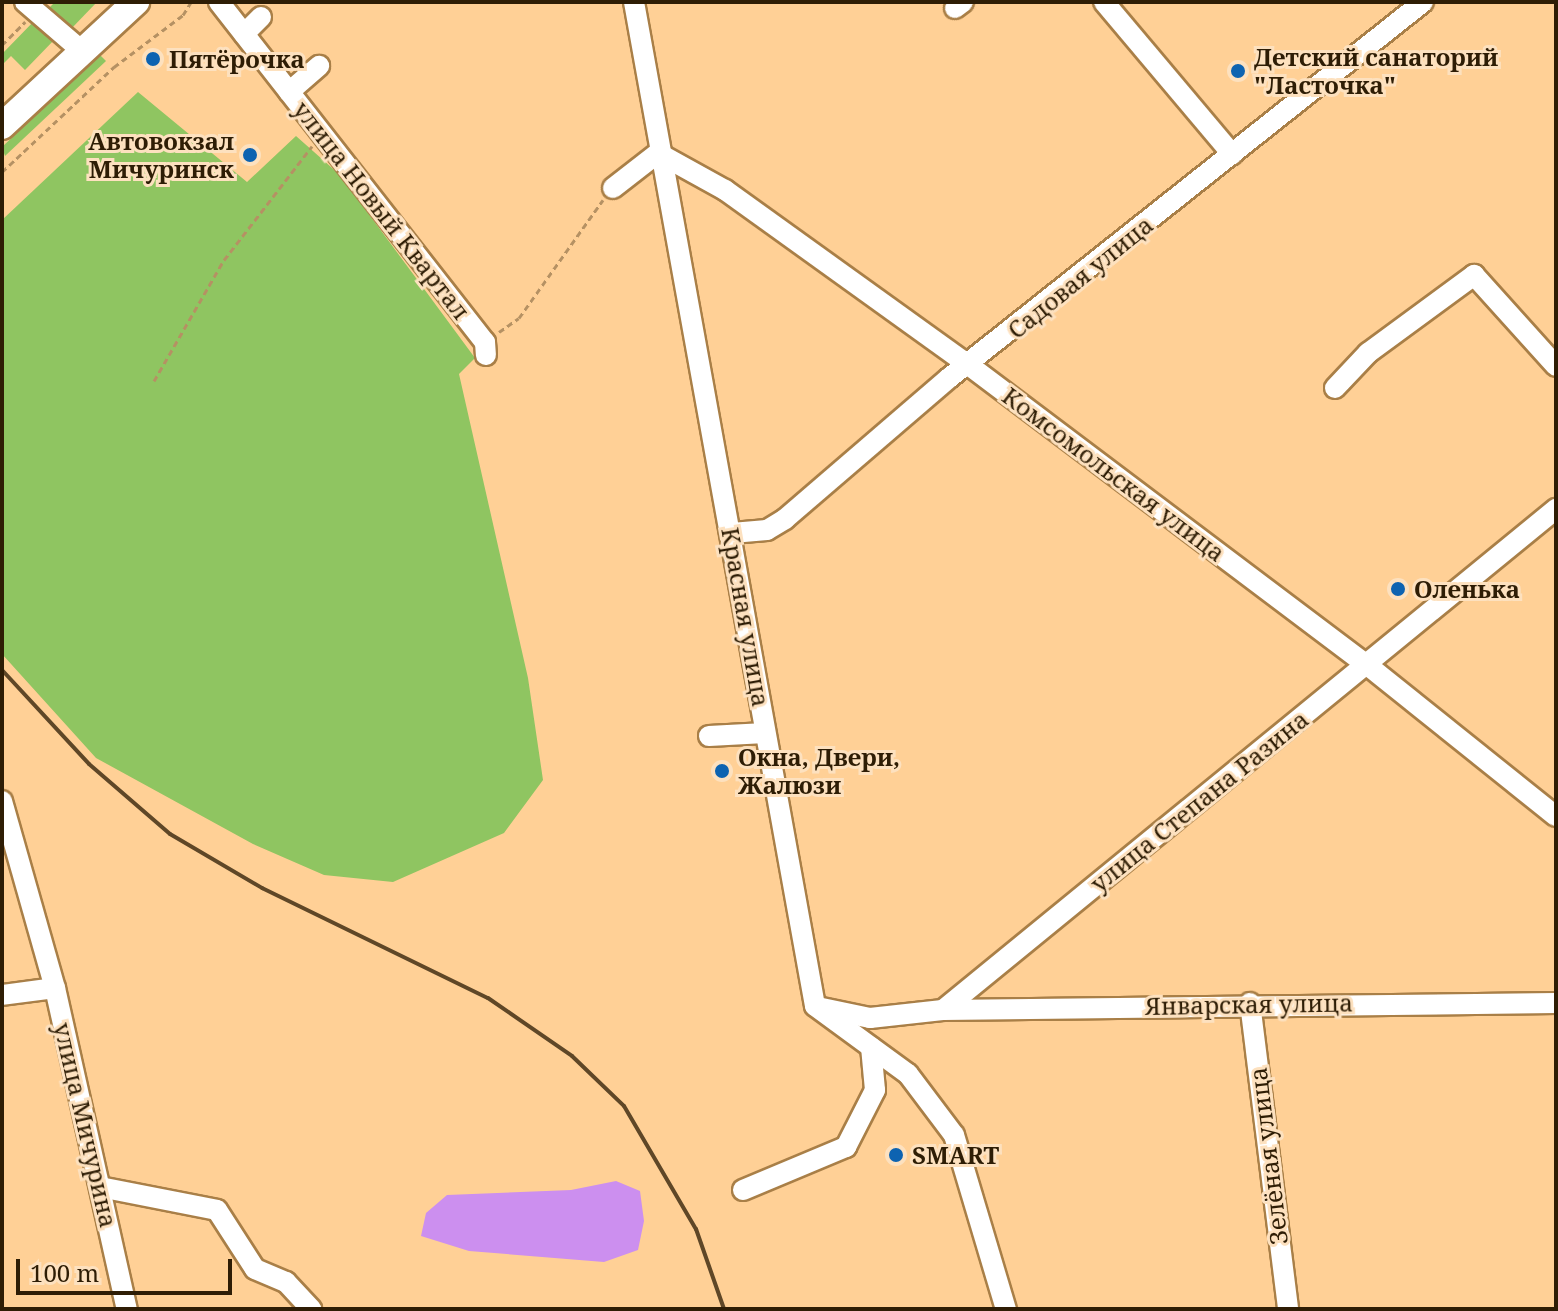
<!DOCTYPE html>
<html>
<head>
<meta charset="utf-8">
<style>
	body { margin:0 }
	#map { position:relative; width:1558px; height:1311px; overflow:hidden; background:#ffd096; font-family:"Noto Serif",serif }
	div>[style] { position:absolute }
	.green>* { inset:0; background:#8fc561 }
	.water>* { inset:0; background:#cc8fef }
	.path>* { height:3px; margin-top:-1.5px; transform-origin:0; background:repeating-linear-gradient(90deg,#b59163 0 6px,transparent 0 10px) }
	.roads { filter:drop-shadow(2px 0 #a97f47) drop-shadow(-2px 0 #a97f47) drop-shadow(0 2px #a97f47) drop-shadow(0 -2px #a97f47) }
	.minor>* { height:20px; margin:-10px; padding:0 10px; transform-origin:10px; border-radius:10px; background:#fff }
	.major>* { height:26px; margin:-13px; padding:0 13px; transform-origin:13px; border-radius:13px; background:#fff }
	.rail>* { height:4px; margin:-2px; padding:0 2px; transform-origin:2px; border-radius:2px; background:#5f4727 }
	.dots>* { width:22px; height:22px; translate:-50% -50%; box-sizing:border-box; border:4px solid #fde1bf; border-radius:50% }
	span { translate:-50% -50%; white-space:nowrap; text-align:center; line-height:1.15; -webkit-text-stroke:6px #fde1bf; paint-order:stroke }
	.poi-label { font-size:24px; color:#2e1d05; font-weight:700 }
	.left { translate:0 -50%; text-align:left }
	.right { translate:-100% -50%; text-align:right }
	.street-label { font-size:24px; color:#2e1d05 }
	.frame { position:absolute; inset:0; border:4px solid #2e1d05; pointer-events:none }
	.scale { position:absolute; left:16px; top:1259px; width:216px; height:36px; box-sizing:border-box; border:4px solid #2e1d05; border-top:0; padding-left:10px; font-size:24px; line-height:28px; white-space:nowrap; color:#2e1d05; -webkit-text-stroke:6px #fde1bf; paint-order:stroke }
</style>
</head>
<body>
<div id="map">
	<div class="green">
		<div style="clip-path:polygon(55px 2px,97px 2px,70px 30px,48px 9px)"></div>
		<div style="clip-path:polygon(36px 19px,56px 38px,25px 70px,11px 56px,2px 65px,2px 54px)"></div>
		<div style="clip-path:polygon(100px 55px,106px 61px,5px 156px,2px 147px)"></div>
		<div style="clip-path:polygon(138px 92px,247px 182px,296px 136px,340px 175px,475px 358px,459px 374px,528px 678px,543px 780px,504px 833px,393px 882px,324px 875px,253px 844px,96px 758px,2px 654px,2px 220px)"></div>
	</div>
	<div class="water">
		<div style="clip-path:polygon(616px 1181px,640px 1191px,644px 1221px,638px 1250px,604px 1262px,469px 1251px,421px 1236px,426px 1213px,447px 1195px,571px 1190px)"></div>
	</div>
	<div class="path">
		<div style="left:2px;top:45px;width:33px;rotate:-45deg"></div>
		<div style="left:2px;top:172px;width:154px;rotate:-43.2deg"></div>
		<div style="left:114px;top:67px;width:86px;rotate:-37deg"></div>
		<div style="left:183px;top:15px;width:15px;rotate:-58deg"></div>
		<div style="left:499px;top:332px;width:24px;rotate:-35deg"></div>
		<div style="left:519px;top:318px;width:145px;rotate:-54.6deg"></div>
		<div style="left:154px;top:381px;width:140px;rotate:-60deg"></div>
		<div style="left:224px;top:260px;width:144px;rotate:-52.3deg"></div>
	</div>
	<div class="roads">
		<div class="minor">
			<div style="left:25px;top:2px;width:75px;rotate:40.7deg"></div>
			<div style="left:219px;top:2px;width:432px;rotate:52deg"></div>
			<div style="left:485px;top:342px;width:13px;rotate:86deg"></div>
			<div style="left:634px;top:2px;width:1020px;rotate:79.78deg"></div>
			<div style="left:815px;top:1006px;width:115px;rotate:36.2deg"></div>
			<div style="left:908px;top:1074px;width:76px;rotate:53deg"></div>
			<div style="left:954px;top:1135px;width:182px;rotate:73.4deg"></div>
			<div style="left:1104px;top:2px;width:199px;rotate:49.9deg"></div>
			<div style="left:955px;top:8px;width:10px;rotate:-37deg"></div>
			<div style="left:244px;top:34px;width:24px;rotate:-45deg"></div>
			<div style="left:289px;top:92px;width:40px;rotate:-41deg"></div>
			<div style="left:658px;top:153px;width:77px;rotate:28.9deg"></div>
			<div style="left:725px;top:190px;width:302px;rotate:35.7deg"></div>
			<div style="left:970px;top:366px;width:496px;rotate:37deg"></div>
			<div style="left:1366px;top:664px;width:243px;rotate:38.7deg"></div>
			<div style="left:613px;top:188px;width:57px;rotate:-37.9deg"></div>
			<div style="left:1335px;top:388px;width:48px;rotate:-46.7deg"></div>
			<div style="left:1368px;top:353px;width:132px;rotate:-36.3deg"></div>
			<div style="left:1474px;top:275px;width:122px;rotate:48deg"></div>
			<div style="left:732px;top:533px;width:35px;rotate:-5deg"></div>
			<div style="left:767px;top:530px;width:21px;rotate:-31deg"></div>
			<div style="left:785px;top:519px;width:216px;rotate:-40.7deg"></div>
			<div style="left:949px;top:378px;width:605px;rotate:-38.42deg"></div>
			<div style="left:709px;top:736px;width:56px;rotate:-3.1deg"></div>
			<div style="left:2px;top:801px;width:194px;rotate:74.2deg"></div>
			<div style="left:55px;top:988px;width:329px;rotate:77.4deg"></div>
			<div style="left:2px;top:995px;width:53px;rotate:-7.5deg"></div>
			<div style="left:1250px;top:1003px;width:308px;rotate:82.9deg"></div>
			<div style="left:822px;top:1008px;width:49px;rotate:11.8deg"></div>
			<div style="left:870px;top:1018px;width:73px;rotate:-6.3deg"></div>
			<div style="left:943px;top:1010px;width:792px;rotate:-39.26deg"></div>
			<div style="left:943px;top:1010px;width:613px;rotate:-0.65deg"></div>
			<div style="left:100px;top:1187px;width:119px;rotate:11.1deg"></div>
			<div style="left:217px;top:1210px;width:70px;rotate:57.2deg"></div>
			<div style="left:255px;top:1269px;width:34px;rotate:23deg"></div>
			<div style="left:286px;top:1282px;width:37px;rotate:47deg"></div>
			<div style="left:743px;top:1190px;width:112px;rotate:-22.7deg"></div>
			<div style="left:846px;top:1147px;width:64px;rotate:-63deg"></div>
			<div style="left:875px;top:1090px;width:43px;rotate:-95.3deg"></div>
		</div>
		<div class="major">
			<div style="left:2px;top:126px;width:183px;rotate:-42.8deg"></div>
		</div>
	</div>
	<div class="rail">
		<div style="left:2px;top:670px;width:128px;rotate:47.2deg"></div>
		<div style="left:89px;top:764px;width:107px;rotate:40.8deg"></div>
		<div style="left:170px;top:834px;width:107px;rotate:30.4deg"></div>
		<div style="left:262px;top:888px;width:251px;rotate:26deg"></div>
		<div style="left:488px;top:998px;width:102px;rotate:34.6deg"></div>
		<div style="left:572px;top:1056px;width:72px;rotate:43.9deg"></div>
		<div style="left:624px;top:1106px;width:143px;rotate:59.7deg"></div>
		<div style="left:696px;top:1229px;width:85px;rotate:70.7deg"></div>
	</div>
	<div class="dots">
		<div style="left:153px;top:59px;background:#0d63b1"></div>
		<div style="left:1238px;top:71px;background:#0d63b1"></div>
		<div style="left:250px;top:155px;background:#0d63b1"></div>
		<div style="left:1398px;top:589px;background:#0d63b1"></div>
		<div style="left:722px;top:771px;background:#0d63b1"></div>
		<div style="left:896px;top:1155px;background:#0d63b1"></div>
	</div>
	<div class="poi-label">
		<span class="left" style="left:1254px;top:71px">Детский санаторий<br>"Ласточка"</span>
		<span class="left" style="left:169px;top:59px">Пятёрочка</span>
		<span class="right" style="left:234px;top:155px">Автовокзал<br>Мичуринск</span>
		<span class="left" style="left:1414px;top:589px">Оленька</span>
		<span class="left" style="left:738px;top:771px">Окна, Двери,<br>Жалюзи</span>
		<span class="left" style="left:912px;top:1155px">SMART</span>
	</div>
	<div class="street-label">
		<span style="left:382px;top:210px;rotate:52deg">улица Новый Квартал</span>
		<span style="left:1080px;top:277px;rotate:-39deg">Садовая улица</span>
		<span style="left:1114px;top:474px;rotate:37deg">Комсомольская улица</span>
		<span style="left:746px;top:617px;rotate:80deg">Красная улица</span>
		<span style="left:1199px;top:801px;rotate:-39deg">улица Степана Разина</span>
		<span style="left:1249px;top:1004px;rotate:-1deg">Январская улица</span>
		<span style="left:86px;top:1125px;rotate:77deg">улица Мичурина</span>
		<span style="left:1268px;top:1156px;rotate:-97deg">Зелёная улица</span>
	</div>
	<div class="frame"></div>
	<div class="scale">100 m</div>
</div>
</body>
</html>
